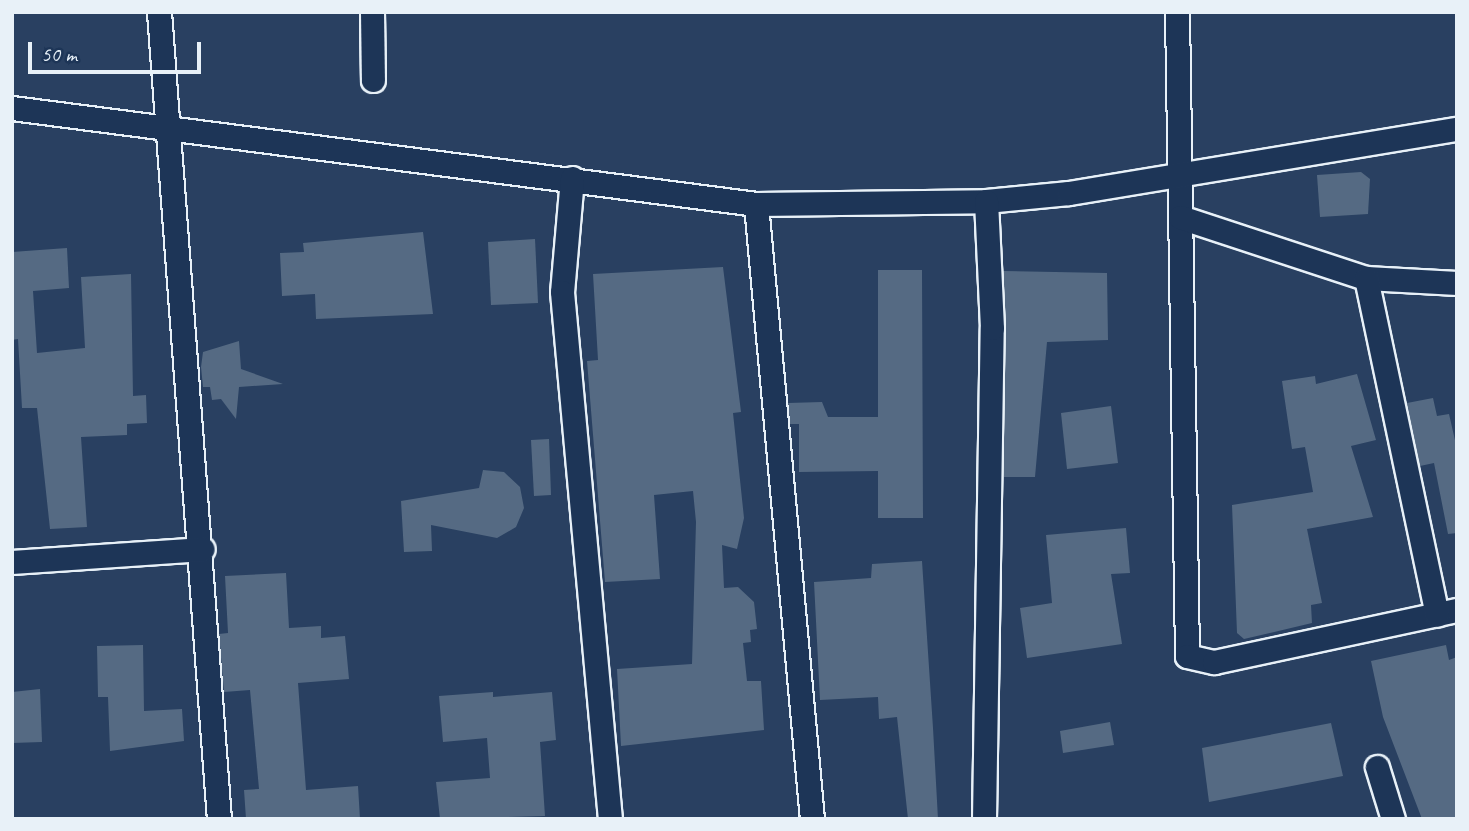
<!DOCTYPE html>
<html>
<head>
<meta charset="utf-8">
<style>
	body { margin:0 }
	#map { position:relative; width:1469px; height:831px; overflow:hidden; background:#294061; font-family:Caveat,sans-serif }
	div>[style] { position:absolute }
	.building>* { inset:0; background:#556a83 }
	.roads { filter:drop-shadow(2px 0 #e8f1f8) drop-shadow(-2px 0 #e8f1f8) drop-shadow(0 2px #e8f1f8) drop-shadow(0 -2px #e8f1f8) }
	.minor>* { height:23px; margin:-11.5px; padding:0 11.5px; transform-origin:11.5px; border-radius:11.5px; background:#1d3557 }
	span { translate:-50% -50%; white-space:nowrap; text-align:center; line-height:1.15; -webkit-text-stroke:7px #1d3557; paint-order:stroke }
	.frame { position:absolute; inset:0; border:14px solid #e8f1f8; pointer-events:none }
	.scale { position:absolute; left:28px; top:42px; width:173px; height:32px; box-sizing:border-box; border:4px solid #e8f1f8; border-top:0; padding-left:9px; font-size:21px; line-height:24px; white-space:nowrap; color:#e8f1f8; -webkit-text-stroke:5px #1d3557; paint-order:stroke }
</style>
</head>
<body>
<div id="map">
	<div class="building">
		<div style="clip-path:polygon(1361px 172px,1370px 179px,1368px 214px,1320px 217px,1317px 175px)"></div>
		<div style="clip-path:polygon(423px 232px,433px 314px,316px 319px,315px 294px,282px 296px,280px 253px,304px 252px,303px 243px)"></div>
		<div style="clip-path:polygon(535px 239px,538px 303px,491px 305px,488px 242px)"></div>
		<div style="clip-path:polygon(67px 248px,69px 288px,33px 291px,37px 353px,85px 348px,81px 277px,131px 274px,133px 396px,146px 395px,147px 423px,127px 424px,127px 435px,81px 437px,87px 527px,50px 529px,37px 408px,22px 408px,18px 339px,12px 340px,12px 252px)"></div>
		<div style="clip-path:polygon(723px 267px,741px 412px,733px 413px,744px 518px,737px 549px,722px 545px,724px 588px,738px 587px,754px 602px,757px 629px,750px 630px,751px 642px,743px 643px,747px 681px,761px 681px,764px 730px,621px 746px,617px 669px,692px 664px,696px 522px,693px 491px,654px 495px,660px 579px,605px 582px,587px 361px,598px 360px,593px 274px)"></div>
		<div style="clip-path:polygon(878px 270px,922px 270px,923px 518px,878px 518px,878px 471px,799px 472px,799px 424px,790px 424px,788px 403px,822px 402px,828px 417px,878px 417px)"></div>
		<div style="clip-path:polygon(1003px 271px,1107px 273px,1108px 340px,1047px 342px,1035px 477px,1004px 477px)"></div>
		<div style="clip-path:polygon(239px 341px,241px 369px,283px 384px,239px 387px,236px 419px,221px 399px,212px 400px,210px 387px,203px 387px,201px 367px,203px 352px)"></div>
		<div style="clip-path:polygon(1357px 374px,1376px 440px,1351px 446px,1373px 517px,1307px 529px,1322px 603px,1311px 605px,1312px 623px,1244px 639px,1237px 633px,1232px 505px,1313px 492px,1305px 447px,1292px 449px,1282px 381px,1315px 376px,1316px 384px)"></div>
		<div style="clip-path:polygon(1433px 398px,1437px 416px,1449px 414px,1457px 449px,1457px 533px,1448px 534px,1434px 463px,1420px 466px,1407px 403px)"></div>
		<div style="clip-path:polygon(1111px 406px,1118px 463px,1067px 469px,1061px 413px)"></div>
		<div style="clip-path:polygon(549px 439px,551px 495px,534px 496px,531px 440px)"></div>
		<div style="clip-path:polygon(483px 470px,504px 472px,520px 487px,524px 508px,516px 527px,497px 538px,431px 525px,432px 551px,404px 552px,401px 501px,479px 488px)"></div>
		<div style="clip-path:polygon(1126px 528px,1130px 573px,1111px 574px,1122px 644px,1027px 658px,1020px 608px,1052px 603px,1046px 535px)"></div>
		<div style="clip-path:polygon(922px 561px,933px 728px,938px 819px,908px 819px,897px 717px,879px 719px,878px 697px,820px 700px,814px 582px,871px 578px,872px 564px)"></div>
		<div style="clip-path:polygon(286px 573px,289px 628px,321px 626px,321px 638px,345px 636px,349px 679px,298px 683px,306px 790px,358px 786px,360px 819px,246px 819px,244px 790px,259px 789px,250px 690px,224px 692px,219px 634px,228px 633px,225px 576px)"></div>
		<div style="clip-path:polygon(143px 645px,144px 711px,182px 709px,184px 741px,110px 751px,108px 697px,98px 697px,97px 646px)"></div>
		<div style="clip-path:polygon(1446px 645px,1449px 660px,1457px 657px,1457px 819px,1422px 819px,1383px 717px,1371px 661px)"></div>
		<div style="clip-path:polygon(40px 689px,42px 742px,12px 743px,12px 692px)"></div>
		<div style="clip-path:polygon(493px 692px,493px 697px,552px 692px,556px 740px,540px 742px,545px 816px,440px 819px,436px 782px,490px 778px,487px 738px,443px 742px,439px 696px)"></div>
		<div style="clip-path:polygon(1110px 722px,1114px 745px,1063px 753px,1060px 731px)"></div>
		<div style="clip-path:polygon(1331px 723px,1343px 776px,1209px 802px,1202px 748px)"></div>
	</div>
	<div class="roads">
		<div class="minor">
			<div style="left:159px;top:12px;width:809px;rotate:85.75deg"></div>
			<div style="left:372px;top:12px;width:68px;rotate:89.2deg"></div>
			<div style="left:1177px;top:12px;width:644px;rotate:89.11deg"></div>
			<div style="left:1187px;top:656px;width:28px;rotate:13deg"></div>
			<div style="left:1214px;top:662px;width:249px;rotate:-12.1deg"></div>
			<div style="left:12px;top:108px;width:750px;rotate:7.35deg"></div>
			<div style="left:756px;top:204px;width:230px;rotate:-0.7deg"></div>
			<div style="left:986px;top:201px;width:83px;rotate:-5.5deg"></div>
			<div style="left:1069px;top:193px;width:393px;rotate:-9.4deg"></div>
			<div style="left:572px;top:178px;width:114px;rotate:95deg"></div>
			<div style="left:562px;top:292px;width:529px;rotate:84.8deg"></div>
			<div style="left:756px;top:204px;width:618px;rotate:84.8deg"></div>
			<div style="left:1180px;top:217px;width:196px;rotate:18.2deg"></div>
			<div style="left:1366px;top:278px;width:91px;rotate:3.1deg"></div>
			<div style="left:1366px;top:278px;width:344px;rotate:78.1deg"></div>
			<div style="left:12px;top:562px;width:191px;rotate:-3.9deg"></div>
			<div style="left:1377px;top:767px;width:54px;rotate:72.9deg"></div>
			<div style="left:984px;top:819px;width:491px;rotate:-89.1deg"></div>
			<div style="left:992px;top:328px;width:127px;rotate:-92.7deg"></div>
		</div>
	</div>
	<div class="frame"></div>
	<div class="scale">50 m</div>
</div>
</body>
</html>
